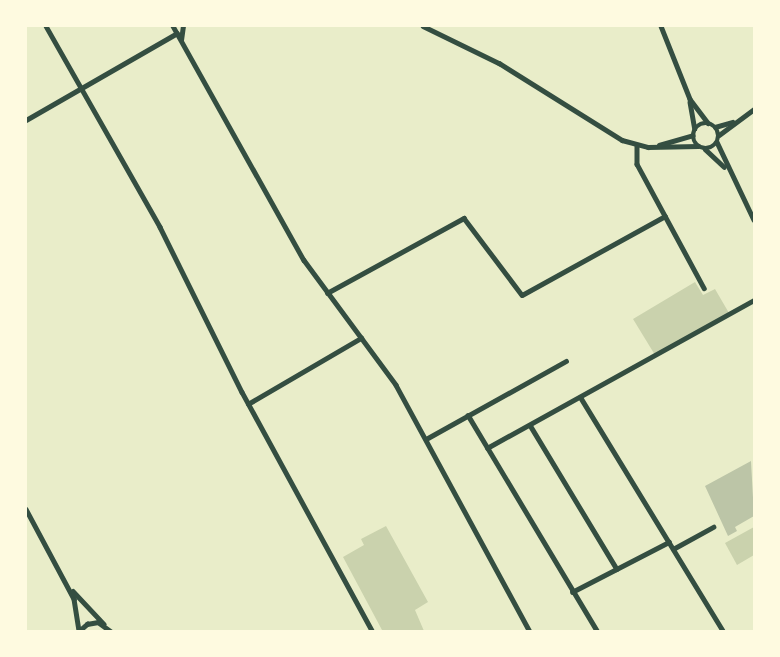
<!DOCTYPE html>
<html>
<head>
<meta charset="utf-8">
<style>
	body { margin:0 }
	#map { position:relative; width:780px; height:657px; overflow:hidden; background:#e9edc9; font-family:Bitter,serif }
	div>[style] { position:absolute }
	.green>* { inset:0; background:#cad2ad }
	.building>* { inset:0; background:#bcc5a7 }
	.minor>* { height:4.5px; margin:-2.25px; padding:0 2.25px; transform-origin:2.25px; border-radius:2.25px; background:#344e41 }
	.minor>.ring { margin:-2.25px; padding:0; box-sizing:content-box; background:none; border:4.5px solid #344e41; border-radius:50% }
	span { translate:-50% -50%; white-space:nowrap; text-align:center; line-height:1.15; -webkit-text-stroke:6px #fefae0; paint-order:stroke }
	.frame { position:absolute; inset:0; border:27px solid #fefae0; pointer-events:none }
</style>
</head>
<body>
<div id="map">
	<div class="green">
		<div style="clip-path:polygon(695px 282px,703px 295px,715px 289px,729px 313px,655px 355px,633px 319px)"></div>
		<div style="clip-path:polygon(386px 526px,428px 602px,415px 610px,424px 631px,382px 630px,343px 557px,364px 545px,361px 539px)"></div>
		<div style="clip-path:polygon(754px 527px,754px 555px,737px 565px,725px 543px)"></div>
	</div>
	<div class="building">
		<div style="clip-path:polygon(751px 461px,754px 516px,735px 527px,737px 531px,728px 536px,705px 486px)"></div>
	</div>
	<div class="minor">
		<div style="left:46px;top:26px;width:231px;rotate:60.4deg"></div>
		<div style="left:160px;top:227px;width:184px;rotate:63.6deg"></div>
		<div style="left:242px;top:392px;width:273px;rotate:61.4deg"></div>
		<div style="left:173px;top:26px;width:268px;rotate:60.8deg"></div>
		<div style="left:304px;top:260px;width:155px;rotate:53.6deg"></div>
		<div style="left:396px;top:385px;width:281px;rotate:61.5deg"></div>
		<div style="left:423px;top:26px;width:85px;rotate:26deg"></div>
		<div style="left:499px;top:63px;width:145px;rotate:32deg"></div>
		<div style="left:622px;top:140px;width:27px;rotate:15deg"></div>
		<div style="left:648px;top:147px;width:50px;rotate:-1.1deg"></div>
		<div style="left:661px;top:26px;width:79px;rotate:68.3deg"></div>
		<div style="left:690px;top:99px;width:30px;rotate:53deg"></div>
		<div style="left:181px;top:40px;width:14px;rotate:-82deg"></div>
		<div style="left:690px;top:102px;width:27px;rotate:80deg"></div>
		<div style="left:26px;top:120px;width:174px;rotate:-29.9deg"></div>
		<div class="ring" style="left:693px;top:123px;width:21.5px;height:21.5px"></div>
		<div style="left:715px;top:127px;width:18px;rotate:-16deg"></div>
		<div style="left:719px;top:135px;width:44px;rotate:-36.6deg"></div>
		<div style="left:717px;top:142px;width:86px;rotate:64.6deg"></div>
		<div style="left:637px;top:145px;width:19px;rotate:90deg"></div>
		<div style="left:637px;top:164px;width:141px;rotate:61.6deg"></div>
		<div style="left:659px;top:145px;width:35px;rotate:-16deg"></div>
		<div style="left:705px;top:149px;width:26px;rotate:43deg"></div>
		<div style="left:327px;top:293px;width:156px;rotate:-28.7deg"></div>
		<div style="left:464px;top:218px;width:96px;rotate:53deg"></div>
		<div style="left:522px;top:295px;width:163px;rotate:-28.9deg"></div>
		<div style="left:581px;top:398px;width:274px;rotate:58.6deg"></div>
		<div style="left:248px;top:404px;width:131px;rotate:-30.3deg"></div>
		<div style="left:468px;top:415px;width:253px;rotate:59.1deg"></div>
		<div style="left:530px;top:425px;width:168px;rotate:58.9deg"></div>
		<div style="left:426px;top:439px;width:160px;rotate:-29.1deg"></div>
		<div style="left:487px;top:448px;width:305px;rotate:-29deg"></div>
		<div style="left:26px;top:509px;width:102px;rotate:61.9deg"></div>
		<div style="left:74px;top:599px;width:32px;rotate:81deg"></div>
		<div style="left:673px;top:549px;width:46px;rotate:-28.8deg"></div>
		<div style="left:73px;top:591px;width:45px;rotate:46.8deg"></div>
		<div style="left:572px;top:592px;width:109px;rotate:-27.3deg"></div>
		<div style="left:79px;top:631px;width:11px;rotate:-41deg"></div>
		<div style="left:87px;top:624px;width:11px;rotate:-10deg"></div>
		<div style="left:98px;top:622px;width:17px;rotate:36deg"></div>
	</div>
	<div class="frame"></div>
</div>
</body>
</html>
